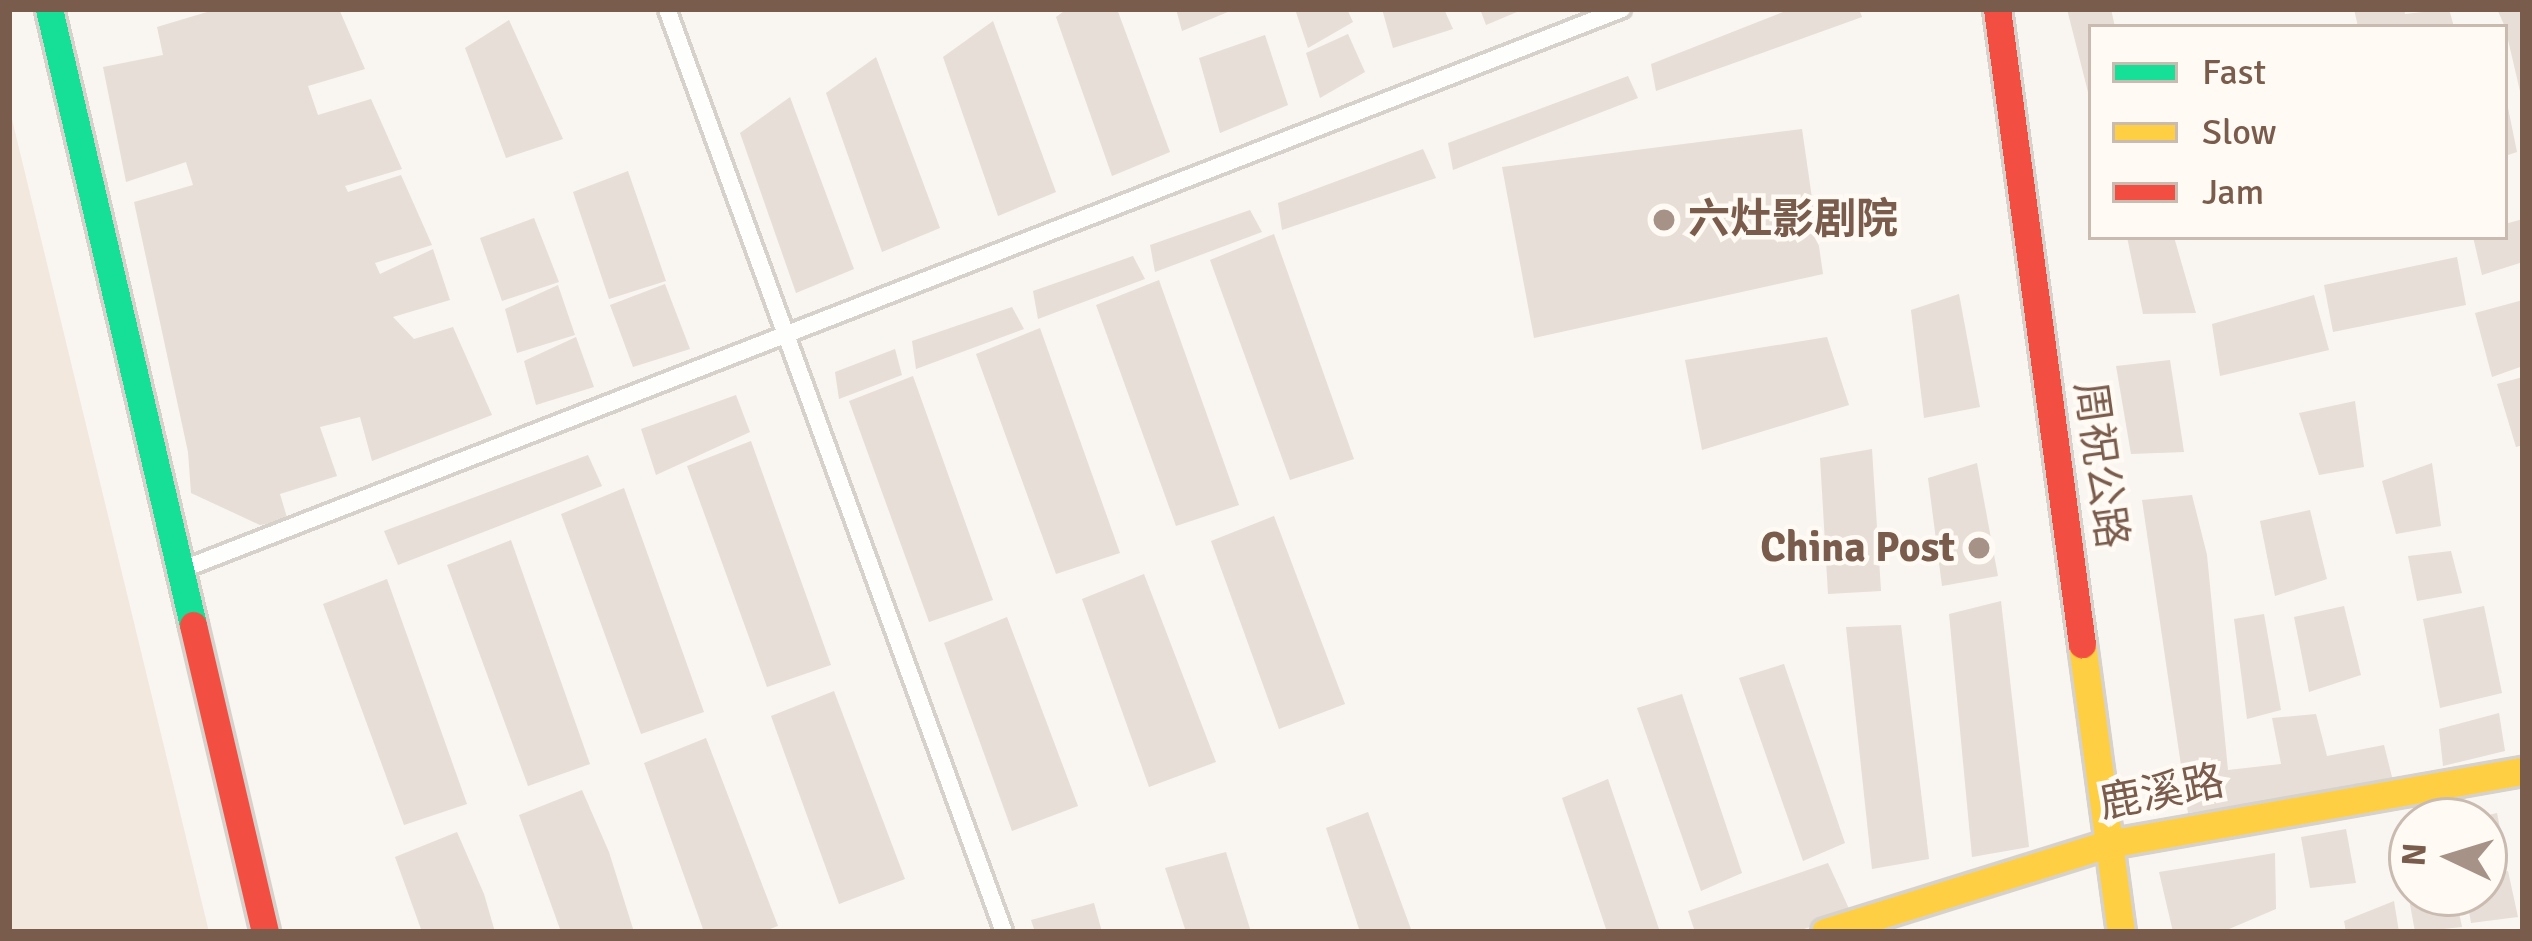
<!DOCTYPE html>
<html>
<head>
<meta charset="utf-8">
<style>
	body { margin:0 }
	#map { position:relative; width:2532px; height:941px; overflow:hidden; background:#f9f5f0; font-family:Signika,"Noto Sans SC",sans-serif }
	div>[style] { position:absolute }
	.residential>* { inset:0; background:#f2e8de }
	.building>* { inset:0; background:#e6ded7 }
	.roads { filter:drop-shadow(3px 0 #d7d1cb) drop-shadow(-3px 0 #d7d1cb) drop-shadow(0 3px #d7d1cb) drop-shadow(0 -3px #d7d1cb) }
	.lane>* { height:16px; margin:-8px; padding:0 8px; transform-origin:8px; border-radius:8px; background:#fefefd }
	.fast>* { height:27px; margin:-13.5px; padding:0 13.5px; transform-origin:13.5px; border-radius:13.5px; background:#16e098 }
	.slow>* { height:27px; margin:-13.5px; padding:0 13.5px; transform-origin:13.5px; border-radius:13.5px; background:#ffcf43 }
	.jam>* { height:27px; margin:-13.5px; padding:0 13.5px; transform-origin:13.5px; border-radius:13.5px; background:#f24e42 }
	.dots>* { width:33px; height:33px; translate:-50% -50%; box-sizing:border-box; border:6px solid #fffaf3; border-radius:50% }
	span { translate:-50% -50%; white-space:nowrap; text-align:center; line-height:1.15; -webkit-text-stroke:9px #fffaf3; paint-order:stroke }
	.poi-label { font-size:42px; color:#7a5c4d; font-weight:700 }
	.left { translate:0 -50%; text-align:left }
	.right { translate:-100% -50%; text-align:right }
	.street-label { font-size:42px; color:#7a5c4d }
	.frame { position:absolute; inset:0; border:12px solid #7a5c4d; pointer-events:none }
	.legend { position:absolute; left:2088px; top:24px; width:420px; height:216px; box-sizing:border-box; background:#fffaf3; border:3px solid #cabbb1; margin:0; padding:15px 21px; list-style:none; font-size:36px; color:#7a5c4d }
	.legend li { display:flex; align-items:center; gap:24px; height:60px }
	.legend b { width:60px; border:3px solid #cabbb1 }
	.north { position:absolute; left:2388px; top:797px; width:120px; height:120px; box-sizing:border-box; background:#fffaf3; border:3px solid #cabbb1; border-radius:50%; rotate:274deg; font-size:33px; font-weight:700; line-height:48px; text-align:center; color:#7a5c4d }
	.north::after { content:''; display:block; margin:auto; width:42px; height:54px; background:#a69286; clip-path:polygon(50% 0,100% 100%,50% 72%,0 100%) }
</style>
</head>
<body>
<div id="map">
	<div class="residential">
		<div style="clip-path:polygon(9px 107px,209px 932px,9px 932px)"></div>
	</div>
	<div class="building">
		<div style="clip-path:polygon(217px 9px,339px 9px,365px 69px,308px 86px,318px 115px,371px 99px,402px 169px,345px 186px,348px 192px,401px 175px,432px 245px,375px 263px,380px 274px,433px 249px,450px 300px,393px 317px,414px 339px,453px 327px,492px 415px,372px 461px,360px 417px,320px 427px,337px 476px,280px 494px,288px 521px,260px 525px,191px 493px,188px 452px,134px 202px,193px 185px,186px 162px,126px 182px,103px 67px,163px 55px,157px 27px)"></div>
		<div style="clip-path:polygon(1067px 9px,1117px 9px,1170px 152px,1112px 176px,1056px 17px)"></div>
		<div style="clip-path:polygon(1176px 9px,1235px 9px,1182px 31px)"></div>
		<div style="clip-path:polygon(1295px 9px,1347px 9px,1353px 22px,1308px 48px)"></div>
		<div style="clip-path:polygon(1382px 9px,1444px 9px,1453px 29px,1393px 48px)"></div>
		<div style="clip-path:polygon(1480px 9px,1524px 9px,1486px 25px)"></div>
		<div style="clip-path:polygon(1791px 9px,1859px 9px,1862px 17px,1656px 91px,1651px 64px)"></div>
		<div style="clip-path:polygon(2067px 9px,2111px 9px,2115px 27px,2091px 27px,2091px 104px)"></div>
		<div style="clip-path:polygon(2354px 9px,2404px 9px,2405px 14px,2449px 9px,2454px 27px,2358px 27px)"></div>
		<div style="clip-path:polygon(2497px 9px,2523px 9px,2523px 104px,2505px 27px)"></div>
		<div style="clip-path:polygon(509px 20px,563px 139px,506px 158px,465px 48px)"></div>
		<div style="clip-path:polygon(993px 21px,1056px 192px,998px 216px,943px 57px)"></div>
		<div style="clip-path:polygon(1348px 34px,1365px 72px,1320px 98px,1306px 53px)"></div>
		<div style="clip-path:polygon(1265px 35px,1288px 105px,1220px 133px,1199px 58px)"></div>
		<div style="clip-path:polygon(876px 57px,940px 228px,882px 252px,826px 93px)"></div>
		<div style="clip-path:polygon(1628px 76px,1638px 98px,1453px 170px,1448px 143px)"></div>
		<div style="clip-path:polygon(2505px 93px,2517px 152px,2505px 156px)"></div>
		<div style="clip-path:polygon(790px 97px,854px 269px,796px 293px,740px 133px)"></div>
		<div style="clip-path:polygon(1802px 129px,1823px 274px,1534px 338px,1502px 167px)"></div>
		<div style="clip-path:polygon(1423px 149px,1436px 178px,1282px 230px,1278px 203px)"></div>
		<div style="clip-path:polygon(628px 171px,666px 281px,609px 299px,573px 192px)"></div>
		<div style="clip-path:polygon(1250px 210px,1262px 232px,1155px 272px,1150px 245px)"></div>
		<div style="clip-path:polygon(534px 218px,559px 282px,502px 301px,480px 238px)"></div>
		<div style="clip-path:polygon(2523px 219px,2523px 262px,2482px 275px,2473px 237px,2505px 237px,2505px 224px)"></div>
		<div style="clip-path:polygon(1274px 234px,1354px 459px,1290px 480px,1210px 260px)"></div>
		<div style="clip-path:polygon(2127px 237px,2174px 237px,2196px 313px,2143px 314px)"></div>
		<div style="clip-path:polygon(1133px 256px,1145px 279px,1038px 319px,1033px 291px)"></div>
		<div style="clip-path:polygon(2457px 257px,2466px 305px,2333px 332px,2324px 285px)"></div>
		<div style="clip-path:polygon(1159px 280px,1239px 505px,1176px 526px,1096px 305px)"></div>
		<div style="clip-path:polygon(665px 284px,690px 349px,633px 367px,610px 305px)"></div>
		<div style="clip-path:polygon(558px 285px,575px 335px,517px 353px,505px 309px)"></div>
		<div style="clip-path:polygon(1959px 294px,1980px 407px,1924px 418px,1911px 310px)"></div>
		<div style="clip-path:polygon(2314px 295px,2329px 350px,2220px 376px,2212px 324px)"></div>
		<div style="clip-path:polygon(2523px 300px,2523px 366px,2492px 377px,2475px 313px)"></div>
		<div style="clip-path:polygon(1012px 307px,1024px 329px,916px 369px,912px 341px)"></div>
		<div style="clip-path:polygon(1040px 328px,1120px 553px,1056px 574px,976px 354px)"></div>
		<div style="clip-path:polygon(576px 337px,594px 387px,536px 405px,524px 361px)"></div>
		<div style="clip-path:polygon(1827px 337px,1849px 405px,1702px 450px,1685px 360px)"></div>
		<div style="clip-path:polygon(895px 349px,902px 375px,839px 399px,835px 372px)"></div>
		<div style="clip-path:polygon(2170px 360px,2184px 452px,2131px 454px,2116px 366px)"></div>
		<div style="clip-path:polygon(913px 376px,993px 600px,929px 622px,849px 401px)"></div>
		<div style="clip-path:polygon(2523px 377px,2523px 445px,2516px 447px,2497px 384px)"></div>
		<div style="clip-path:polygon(736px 395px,750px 432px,656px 475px,641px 429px)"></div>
		<div style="clip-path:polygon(2355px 401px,2364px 467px,2319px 475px,2299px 413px)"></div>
		<div style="clip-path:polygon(751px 441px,831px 665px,767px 687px,687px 466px)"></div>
		<div style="clip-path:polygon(1872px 449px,1881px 591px,1828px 594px,1820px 458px)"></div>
		<div style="clip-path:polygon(588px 455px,602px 486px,398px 565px,384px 531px)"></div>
		<div style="clip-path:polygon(1977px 463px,1998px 576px,1942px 586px,1928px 478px)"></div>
		<div style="clip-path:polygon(2432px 463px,2441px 526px,2396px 534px,2382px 481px)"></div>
		<div style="clip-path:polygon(624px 488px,704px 712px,641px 734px,561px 514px)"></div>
		<div style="clip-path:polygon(2192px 495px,2207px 555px,2228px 770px,2281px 764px,2272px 718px,2316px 714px,2327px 756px,2384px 745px,2394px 785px,2188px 813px,2142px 500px)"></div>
		<div style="clip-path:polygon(2310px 510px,2327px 579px,2275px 596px,2260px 521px)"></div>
		<div style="clip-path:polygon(1274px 516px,1345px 704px,1279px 729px,1211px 541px)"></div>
		<div style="clip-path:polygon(511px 540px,590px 764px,528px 786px,447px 565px)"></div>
		<div style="clip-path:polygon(2451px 551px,2462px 593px,2417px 601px,2408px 556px)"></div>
		<div style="clip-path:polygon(1144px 574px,1216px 762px,1149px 787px,1082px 599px)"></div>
		<div style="clip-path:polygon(387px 579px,467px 804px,404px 825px,323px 604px)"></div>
		<div style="clip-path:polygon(2001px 601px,2029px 847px,1972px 857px,1949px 614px)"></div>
		<div style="clip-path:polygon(2344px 606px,2361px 675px,2309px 692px,2294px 617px)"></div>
		<div style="clip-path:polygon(2484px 606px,2502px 693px,2440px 708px,2423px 619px)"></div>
		<div style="clip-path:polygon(2264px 614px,2281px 710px,2247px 719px,2234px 619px)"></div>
		<div style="clip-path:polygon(1007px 617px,1078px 806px,1012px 831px,944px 643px)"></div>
		<div style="clip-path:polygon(1901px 625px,1929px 859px,1872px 869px,1846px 627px)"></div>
		<div style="clip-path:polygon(1784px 664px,1845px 843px,1803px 861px,1739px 678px)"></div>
		<div style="clip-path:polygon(834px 691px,905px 879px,839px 904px,771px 716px)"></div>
		<div style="clip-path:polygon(1682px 694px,1742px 873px,1701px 891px,1637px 708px)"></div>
		<div style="clip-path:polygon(2499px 713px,2505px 751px,2443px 766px,2439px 729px)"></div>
		<div style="clip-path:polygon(706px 738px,778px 926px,762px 932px,704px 932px,644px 763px)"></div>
		<div style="clip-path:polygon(1608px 779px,1660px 932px,1607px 932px,1562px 798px)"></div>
		<div style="clip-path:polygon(582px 790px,609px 852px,634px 932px,561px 932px,519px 815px)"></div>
		<div style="clip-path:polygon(1368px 812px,1412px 932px,1360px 932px,1326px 828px)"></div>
		<div style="clip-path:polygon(2497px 813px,2506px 859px,2484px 862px,2484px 821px,2473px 819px)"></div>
		<div style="clip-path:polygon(2346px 829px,2356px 883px,2310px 888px,2301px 837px)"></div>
		<div style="clip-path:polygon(457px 832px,484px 894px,495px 932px,422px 932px,395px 857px)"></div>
		<div style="clip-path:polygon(2412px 836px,2412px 874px,2410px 875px,2403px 838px)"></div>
		<div style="clip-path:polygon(1226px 852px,1251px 932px,1186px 932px,1165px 868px)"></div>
		<div style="clip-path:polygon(2275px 853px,2276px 909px,2222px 932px,2173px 932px,2159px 872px)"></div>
		<div style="clip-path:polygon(1828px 863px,1851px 913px,1795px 932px,1695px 932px,1688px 911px)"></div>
		<div style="clip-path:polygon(2508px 871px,2518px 917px,2471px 923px,2466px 893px,2484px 893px,2484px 877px)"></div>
		<div style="clip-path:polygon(2408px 893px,2455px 893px,2462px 927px,2415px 932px)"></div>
		<div style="clip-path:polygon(2394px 901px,2399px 932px,2346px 932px,2344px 921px)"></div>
		<div style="clip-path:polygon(1094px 903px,1102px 932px,1035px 932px,1031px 920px)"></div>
	</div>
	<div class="roads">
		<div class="lane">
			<div style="left:667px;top:9px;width:983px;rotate:69.94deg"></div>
			<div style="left:186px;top:568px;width:1541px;rotate:-21.27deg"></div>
		</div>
		<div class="fast">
			<div style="left:49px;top:9px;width:633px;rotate:76.84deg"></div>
		</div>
		<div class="slow">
			<div style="left:2082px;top:644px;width:291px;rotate:82.3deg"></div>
			<div style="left:1825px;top:932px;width:296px;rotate:-17.3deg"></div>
			<div style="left:2108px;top:844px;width:421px;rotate:-10deg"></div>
		</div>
		<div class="jam">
			<div style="left:1997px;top:9px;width:641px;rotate:82.38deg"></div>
			<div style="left:193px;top:625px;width:315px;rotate:76.8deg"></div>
		</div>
	</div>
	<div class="dots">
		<div style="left:1664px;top:220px;background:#a69286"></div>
		<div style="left:1979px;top:548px;background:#a69286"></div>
	</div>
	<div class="poi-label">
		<span class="left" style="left:1688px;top:220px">六灶影剧院</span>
		<span class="right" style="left:1955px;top:548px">China Post</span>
	</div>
	<div class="street-label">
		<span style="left:2100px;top:465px;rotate:82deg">周祝公路</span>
		<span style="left:2162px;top:793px;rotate:-11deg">鹿溪路</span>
	</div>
	<div class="frame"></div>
	<ul class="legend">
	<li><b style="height:15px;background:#16e098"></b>Fast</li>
	<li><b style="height:15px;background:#ffcf43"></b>Slow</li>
	<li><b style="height:15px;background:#f24e42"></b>Jam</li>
	</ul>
	<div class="north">N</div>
</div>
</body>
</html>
